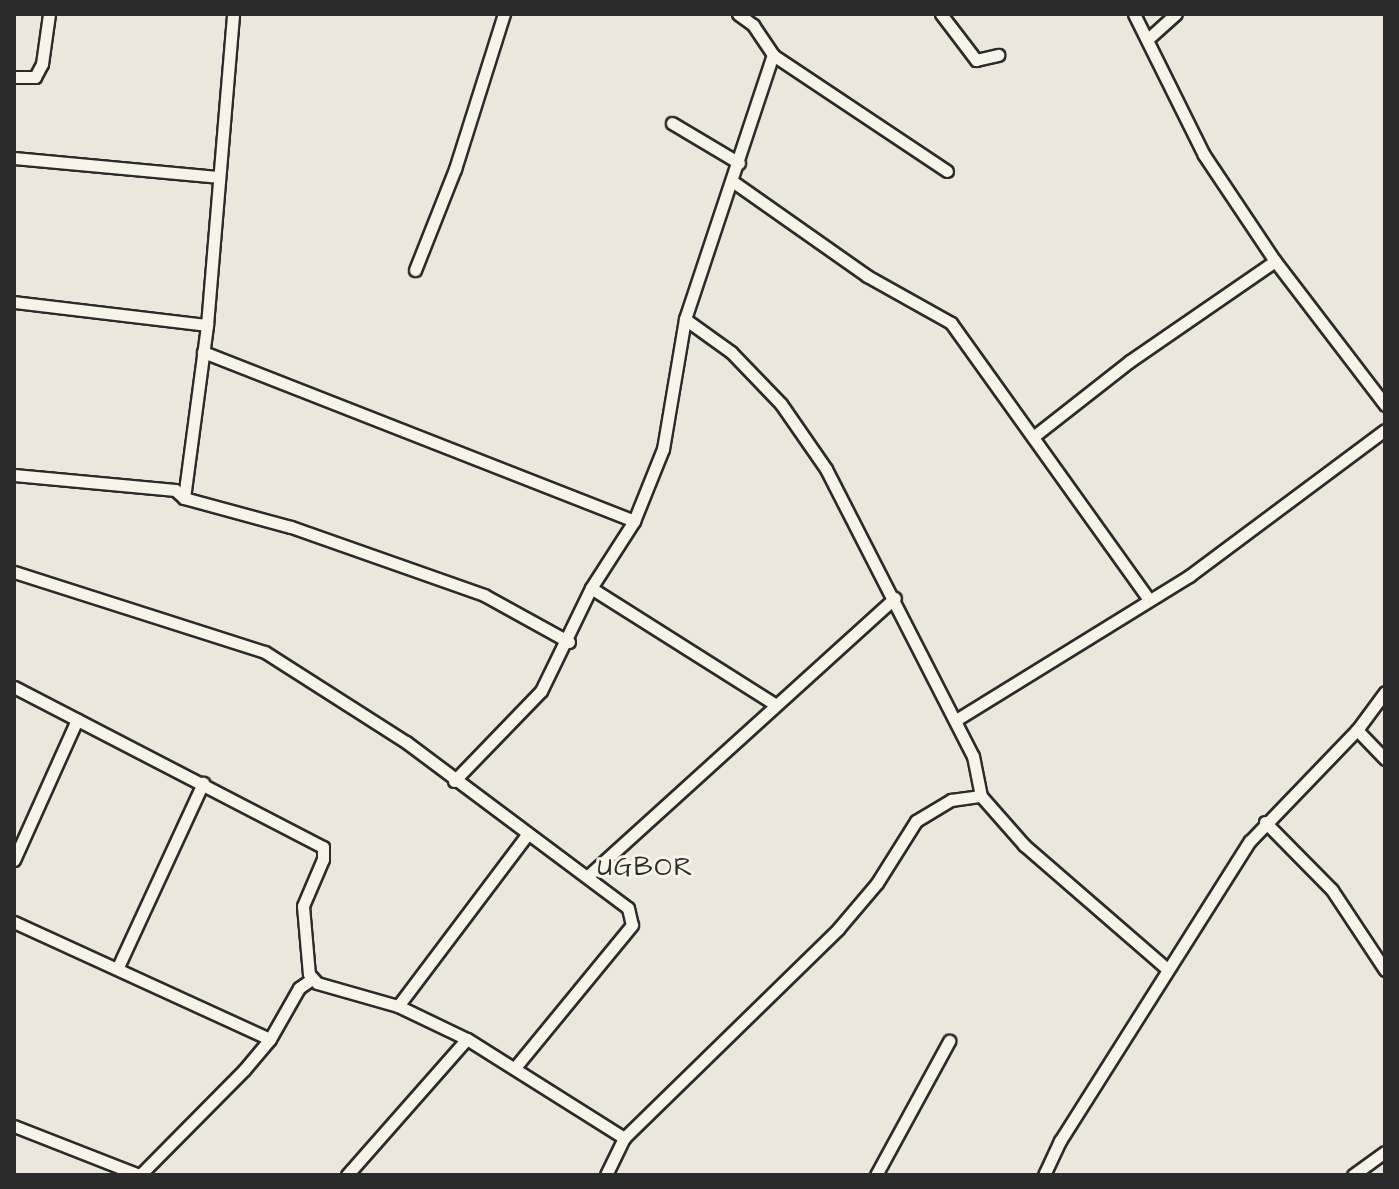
<!DOCTYPE html>
<html>
<head>
<meta charset="utf-8">
<style>
	body { margin:0 }
	#map { position:relative; width:1399px; height:1189px; overflow:hidden; background:#ebe7dd; font-family:"Architects Daughter",sans-serif }
	div>[style] { position:absolute }
	.roads { filter:drop-shadow(2px 0 #2b2b2b) drop-shadow(-2px 0 #2b2b2b) drop-shadow(0 2px #2b2b2b) drop-shadow(0 -2px #2b2b2b) }
	.minor>* { height:11px; margin:-5.5px; padding:0 5.5px; transform-origin:5.5px; border-radius:5.5px; background:#f7f3e8 }
	span { translate:-50% -50%; white-space:nowrap; text-align:center; line-height:1.15; -webkit-text-stroke:6px #f7f3e8; paint-order:stroke }
	.quarter-label { font-size:26px; color:#2b2b2b; letter-spacing:2px }
	.frame { position:absolute; inset:0; border:16px solid #2b2b2b; pointer-events:none }
</style>
</head>
<body>
<div id="map">
	<div class="roads">
		<div class="minor">
			<div style="left:738px;top:14px;width:19px;rotate:36deg"></div>
			<div style="left:753px;top:25px;width:36px;rotate:56deg"></div>
			<div style="left:773px;top:55px;width:209px;rotate:33.7deg"></div>
			<div style="left:941px;top:14px;width:58px;rotate:52.7deg"></div>
			<div style="left:976px;top:60px;width:23px;rotate:-13deg"></div>
			<div style="left:1134px;top:14px;width:157px;rotate:63.6deg"></div>
			<div style="left:1204px;top:155px;width:128px;rotate:56.2deg"></div>
			<div style="left:1275px;top:261px;width:181px;rotate:52.6deg"></div>
			<div style="left:1149px;top:38px;width:36px;rotate:-42deg"></div>
			<div style="left:14px;top:77px;width:21px"></div>
			<div style="left:35px;top:77px;width:15px;rotate:-62deg"></div>
			<div style="left:42px;top:64px;width:50px;rotate:-82deg"></div>
			<div style="left:672px;top:123px;width:78px;rotate:30.8deg"></div>
			<div style="left:14px;top:158px;width:204px;rotate:5.3deg"></div>
			<div style="left:732px;top:181px;width:165px;rotate:35.1deg"></div>
			<div style="left:867px;top:276px;width:96px;rotate:29.2deg"></div>
			<div style="left:951px;top:323px;width:338px;rotate:54.4deg"></div>
			<div style="left:415px;top:270px;width:109px;rotate:-68.4deg"></div>
			<div style="left:455px;top:169px;width:163px;rotate:-72.5deg"></div>
			<div style="left:14px;top:302px;width:194px;rotate:6.8deg"></div>
			<div style="left:685px;top:319px;width:57px;rotate:35.7deg"></div>
			<div style="left:731px;top:352px;width:72px;rotate:46.1deg"></div>
			<div style="left:781px;top:404px;width:79px;rotate:55.3deg"></div>
			<div style="left:826px;top:469px;width:322px;rotate:62.9deg"></div>
			<div style="left:973px;top:756px;width:41px;rotate:78.7deg"></div>
			<div style="left:981px;top:796px;width:65px;rotate:48.7deg"></div>
			<div style="left:1024px;top:845px;width:189px;rotate:40.9deg"></div>
			<div style="left:203px;top:352px;width:463px;rotate:21.4deg"></div>
			<div style="left:1033px;top:437px;width:123px;rotate:-38.1deg"></div>
			<div style="left:1130px;top:361px;width:176px;rotate:-34.6deg"></div>
			<div style="left:14px;top:475px;width:162px;rotate:5.3deg"></div>
			<div style="left:175px;top:490px;width:12px;rotate:42deg"></div>
			<div style="left:184px;top:498px;width:111px;rotate:15.2deg"></div>
			<div style="left:291px;top:527px;width:205px;rotate:19.4deg"></div>
			<div style="left:484px;top:595px;width:97px;rotate:28.9deg"></div>
			<div style="left:184px;top:498px;width:175px;rotate:-82.4deg"></div>
			<div style="left:207px;top:325px;width:312px;rotate:-85.2deg"></div>
			<div style="left:14px;top:572px;width:263px;rotate:17.7deg"></div>
			<div style="left:265px;top:652px;width:167px;rotate:32.6deg"></div>
			<div style="left:406px;top:742px;width:277px;rotate:36.8deg"></div>
			<div style="left:628px;top:908px;width:17px;rotate:77deg"></div>
			<div style="left:632px;top:925px;width:183px;rotate:129.4deg"></div>
			<div style="left:591px;top:588px;width:215px;rotate:32.3deg"></div>
			<div style="left:14px;top:687px;width:348px;rotate:27.4deg"></div>
			<div style="left:323px;top:847px;width:12px;rotate:90deg"></div>
			<div style="left:323px;top:859px;width:51px;rotate:113.1deg"></div>
			<div style="left:303px;top:906px;width:68px;rotate:85deg"></div>
			<div style="left:309px;top:974px;width:12px;rotate:48deg"></div>
			<div style="left:317px;top:983px;width:84px;rotate:15.9deg"></div>
			<div style="left:398px;top:1006px;width:76px;rotate:25.6deg"></div>
			<div style="left:467px;top:1039px;width:186px;rotate:32.2deg"></div>
			<div style="left:956px;top:720px;width:274px;rotate:-31.7deg"></div>
			<div style="left:1189px;top:576px;width:244px;rotate:-36.7deg"></div>
			<div style="left:1357px;top:730px;width:40px;rotate:46deg"></div>
			<div style="left:454px;top:781px;width:125px;rotate:-46deg"></div>
			<div style="left:541px;top:691px;width:114px;rotate:-64.1deg"></div>
			<div style="left:591px;top:588px;width:80px;rotate:-57.3deg"></div>
			<div style="left:634px;top:521px;width:78px;rotate:-68.1deg"></div>
			<div style="left:663px;top:449px;width:132px;rotate:-80.4deg"></div>
			<div style="left:685px;top:319px;width:278px;rotate:-71.6deg"></div>
			<div style="left:1265px;top:822px;width:95px;rotate:45.4deg"></div>
			<div style="left:1332px;top:890px;width:96px;rotate:56.5deg"></div>
			<div style="left:14px;top:860px;width:154px;rotate:-65.8deg"></div>
			<div style="left:588px;top:876px;width:414px;rotate:-42.2deg"></div>
			<div style="left:14px;top:922px;width:281px;rotate:24.6deg"></div>
			<div style="left:118px;top:967px;width:203px;rotate:-65.2deg"></div>
			<div style="left:398px;top:1006px;width:213px;rotate:-53deg"></div>
			<div style="left:14px;top:1126px;width:134px;rotate:21.4deg"></div>
			<div style="left:140px;top:1175px;width:148px;rotate:-45.3deg"></div>
			<div style="left:244px;top:1070px;width:40px;rotate:-50deg"></div>
			<div style="left:270px;top:1039px;width:59px;rotate:-60.4deg"></div>
			<div style="left:299px;top:988px;width:16px;rotate:-35deg"></div>
			<div style="left:347px;top:1175px;width:181px;rotate:-48.6deg"></div>
			<div style="left:606px;top:1175px;width:41px;rotate:-64.1deg"></div>
			<div style="left:624px;top:1138px;width:299px;rotate:-44.3deg"></div>
			<div style="left:838px;top:929px;width:60px;rotate:-49.7deg"></div>
			<div style="left:877px;top:883px;width:73px;rotate:-57.8deg"></div>
			<div style="left:916px;top:821px;width:41px;rotate:-31deg"></div>
			<div style="left:951px;top:800px;width:30px;rotate:-8deg"></div>
			<div style="left:876px;top:1175px;width:153px;rotate:-61.4deg"></div>
			<div style="left:1044px;top:1175px;width:38px;rotate:-65deg"></div>
			<div style="left:1060px;top:1141px;width:355px;rotate:-57.7deg"></div>
			<div style="left:1250px;top:841px;width:154px;rotate:-46.1deg"></div>
			<div style="left:1357px;top:730px;width:47px;rotate:-53.6deg"></div>
			<div style="left:1353px;top:1175px;width:39px;rotate:-36deg"></div>
		</div>
	</div>
	<div class="quarter-label">
		<span style="left:646px;top:868px">UGBOR</span>
	</div>
	<div class="frame"></div>
</div>
</body>
</html>
